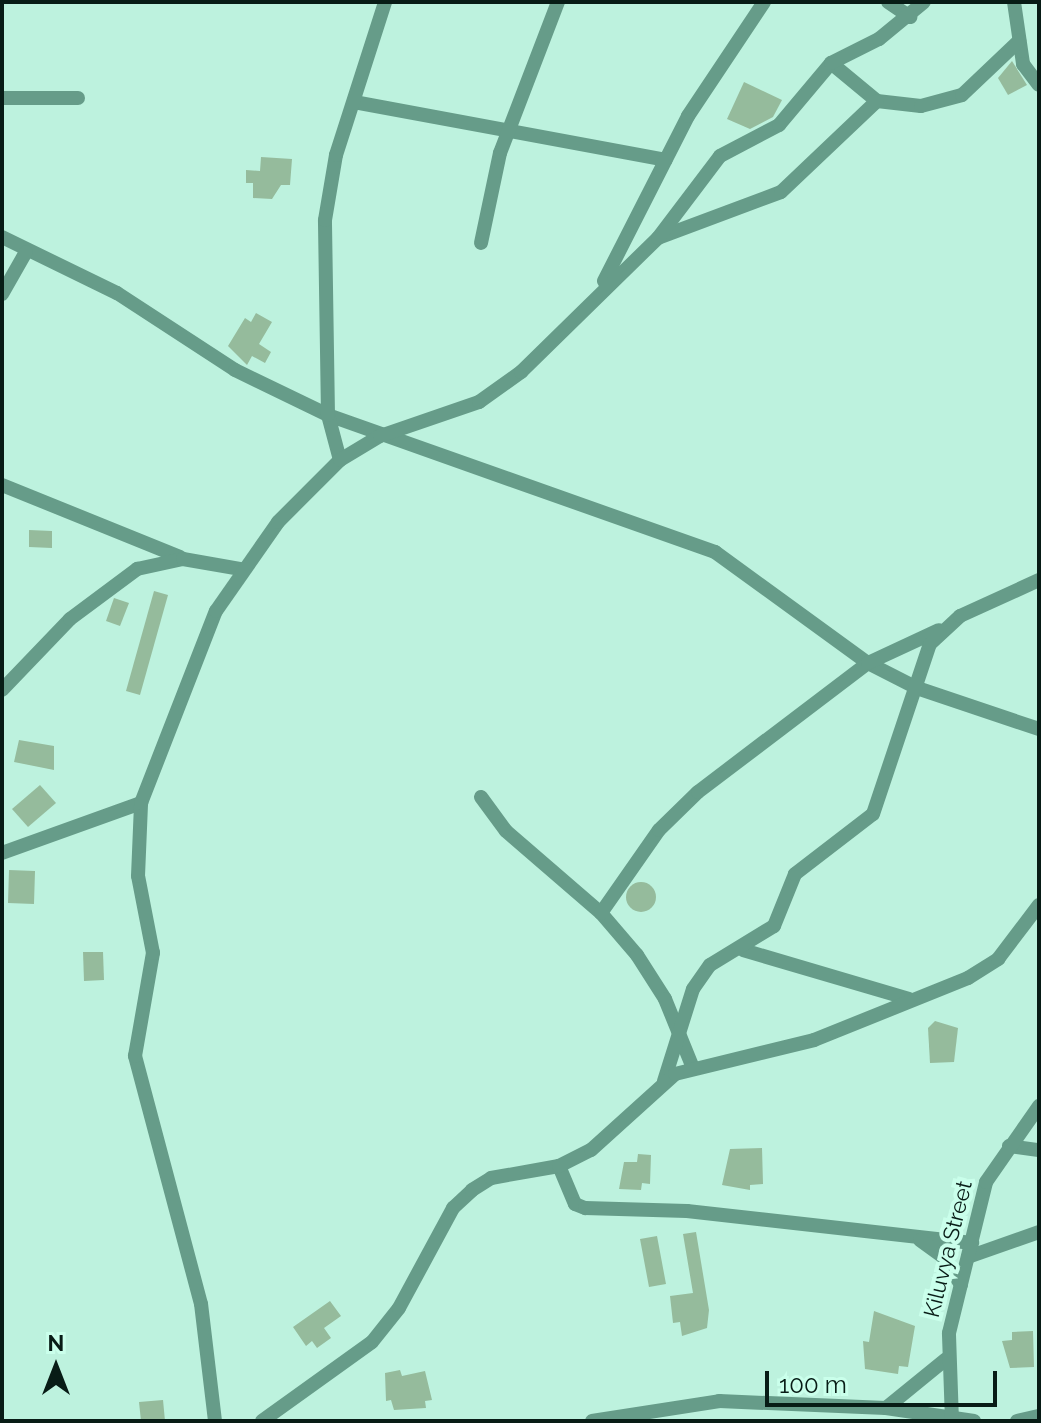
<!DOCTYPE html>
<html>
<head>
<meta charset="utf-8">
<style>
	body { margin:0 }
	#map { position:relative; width:1041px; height:1423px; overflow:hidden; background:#bdf2de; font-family:Raleway,sans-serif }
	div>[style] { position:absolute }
	.building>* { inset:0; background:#95bb9c }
	.round { border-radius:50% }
	.street>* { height:14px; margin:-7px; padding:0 7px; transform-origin:7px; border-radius:7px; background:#669c89 }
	span { translate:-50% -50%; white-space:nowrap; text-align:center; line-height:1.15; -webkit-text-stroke:8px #caffeb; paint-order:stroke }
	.street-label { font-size:22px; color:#081c16 }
	.frame { position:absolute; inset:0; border:4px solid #081c16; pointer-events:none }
	.north { position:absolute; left:16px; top:1327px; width:80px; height:80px; -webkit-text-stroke:6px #caffeb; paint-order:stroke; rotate:0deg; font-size:22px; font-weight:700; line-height:32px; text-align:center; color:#081c16 }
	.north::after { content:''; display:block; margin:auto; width:28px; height:36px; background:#081c16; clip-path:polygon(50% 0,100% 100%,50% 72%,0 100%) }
	.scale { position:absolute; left:765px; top:1371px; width:232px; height:36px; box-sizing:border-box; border:4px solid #081c16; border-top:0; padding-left:10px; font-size:24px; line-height:28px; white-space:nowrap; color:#081c16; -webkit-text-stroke:6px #caffeb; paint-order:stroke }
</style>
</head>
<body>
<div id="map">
	<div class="building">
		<div style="clip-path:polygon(1012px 61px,1027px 85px,1008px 95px,998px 78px)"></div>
		<div style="clip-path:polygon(744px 82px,782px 100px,773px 117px,750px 129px,727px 119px)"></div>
		<div style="clip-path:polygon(261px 157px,292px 159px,290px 185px,281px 185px,272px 199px,253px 198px,253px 183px,246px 183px,246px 170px,260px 171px)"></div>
		<div style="clip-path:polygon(256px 313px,272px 322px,259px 344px,271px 352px,265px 363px,252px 356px,247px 365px,228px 346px,245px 318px,251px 322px)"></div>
		<div style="clip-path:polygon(29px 530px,52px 531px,52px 548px,29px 547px)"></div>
		<div style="clip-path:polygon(154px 591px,168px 595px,140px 695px,126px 691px)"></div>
		<div style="clip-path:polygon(114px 598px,129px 603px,120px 626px,106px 621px)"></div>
		<div style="clip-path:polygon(19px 740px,54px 746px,54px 770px,14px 762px)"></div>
		<div style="clip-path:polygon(40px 785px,56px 803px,28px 827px,12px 809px)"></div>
		<div style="clip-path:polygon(9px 870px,35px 871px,34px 904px,8px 903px)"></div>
		<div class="round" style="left:626px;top:882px;width:30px;height:30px"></div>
		<div style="clip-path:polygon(83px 952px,103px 952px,104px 980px,84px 981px)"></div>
		<div style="clip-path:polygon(935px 1021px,958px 1028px,954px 1062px,930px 1063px,928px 1028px)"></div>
		<div style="clip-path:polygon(762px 1148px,763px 1184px,750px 1185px,750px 1190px,722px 1185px,730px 1149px)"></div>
		<div style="clip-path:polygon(638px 1154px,651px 1155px,650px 1184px,642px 1183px,641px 1190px,619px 1189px,624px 1162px,637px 1162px)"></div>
		<div style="clip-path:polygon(696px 1232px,709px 1310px,707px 1328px,682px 1336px,680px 1322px,673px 1323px,670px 1296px,693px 1293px,683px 1234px)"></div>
		<div style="clip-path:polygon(657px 1236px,666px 1284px,649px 1287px,640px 1239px)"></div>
		<div style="clip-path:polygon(330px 1301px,341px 1316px,324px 1328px,331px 1338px,317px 1348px,312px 1341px,306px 1346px,293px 1327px)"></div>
		<div style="clip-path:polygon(874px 1311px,915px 1326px,908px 1367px,899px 1366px,898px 1374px,865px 1369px,863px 1341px,869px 1342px)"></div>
		<div style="clip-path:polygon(1033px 1331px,1034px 1367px,1010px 1368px,1002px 1341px,1012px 1340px,1012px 1332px)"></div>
		<div style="clip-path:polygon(400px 1370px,402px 1376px,425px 1371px,432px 1400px,425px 1401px,426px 1408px,394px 1410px,391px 1400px,386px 1401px,385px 1373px)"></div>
		<div style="clip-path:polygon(163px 1400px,165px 1421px,141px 1421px,139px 1402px)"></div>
	</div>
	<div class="street">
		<div style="left:888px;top:2px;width:27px;rotate:34deg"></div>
		<div style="left:1014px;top:2px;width:63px;rotate:81.7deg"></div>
		<div style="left:1023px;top:64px;width:26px;rotate:53deg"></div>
		<div style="left:831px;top:63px;width:60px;rotate:39.6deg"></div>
		<div style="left:877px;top:101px;width:44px;rotate:6.5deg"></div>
		<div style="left:921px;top:106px;width:42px;rotate:-15deg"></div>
		<div style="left:962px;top:95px;width:79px;rotate:-43.5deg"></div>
		<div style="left:2px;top:98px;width:76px"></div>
		<div style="left:354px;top:102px;width:317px;rotate:10.5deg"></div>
		<div style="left:2px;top:237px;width:128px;rotate:26deg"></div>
		<div style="left:117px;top:293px;width:141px;rotate:33.1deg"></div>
		<div style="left:235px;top:370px;width:103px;rotate:25.8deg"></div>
		<div style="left:328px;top:415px;width:411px;rotate:19.5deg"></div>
		<div style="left:715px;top:552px;width:189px;rotate:36deg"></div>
		<div style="left:868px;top:663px;width:55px;rotate:27deg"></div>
		<div style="left:917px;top:688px;width:129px;rotate:18.6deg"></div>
		<div style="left:658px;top:238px;width:131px;rotate:-20.5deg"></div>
		<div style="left:781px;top:192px;width:132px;rotate:-43.5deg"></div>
		<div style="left:481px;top:243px;width:92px;rotate:-78.1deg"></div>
		<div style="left:500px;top:153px;width:162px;rotate:-69deg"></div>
		<div style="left:604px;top:281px;width:185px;rotate:-63deg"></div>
		<div style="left:688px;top:116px;width:137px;rotate:-56.3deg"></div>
		<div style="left:2px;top:294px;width:48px;rotate:-60.3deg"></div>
		<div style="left:340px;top:460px;width:47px;rotate:-104.9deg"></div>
		<div style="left:328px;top:415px;width:195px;rotate:-90.9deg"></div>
		<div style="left:325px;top:220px;width:66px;rotate:-80.4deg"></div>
		<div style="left:336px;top:155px;width:161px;rotate:-72.2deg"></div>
		<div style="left:2px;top:485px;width:192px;rotate:22deg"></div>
		<div style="left:2px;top:690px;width:98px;rotate:-46.2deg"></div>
		<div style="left:70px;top:619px;width:84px;rotate:-36.7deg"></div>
		<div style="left:137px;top:569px;width:47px;rotate:-12.3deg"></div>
		<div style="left:183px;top:559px;width:59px;rotate:9.8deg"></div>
		<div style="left:481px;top:797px;width:42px;rotate:53.7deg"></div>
		<div style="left:506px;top:831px;width:125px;rotate:40.8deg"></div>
		<div style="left:601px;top:913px;width:55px;rotate:49.4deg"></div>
		<div style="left:637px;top:955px;width:52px;rotate:57.5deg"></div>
		<div style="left:665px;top:999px;width:74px;rotate:67.9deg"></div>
		<div style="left:2px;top:853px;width:148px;rotate:-19.8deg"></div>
		<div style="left:601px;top:913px;width:101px;rotate:-55.1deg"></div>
		<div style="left:659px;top:830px;width:54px;rotate:-44.3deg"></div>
		<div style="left:698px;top:792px;width:213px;rotate:-37.2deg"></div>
		<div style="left:868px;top:663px;width:78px;rotate:-24.9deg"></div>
		<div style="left:743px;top:950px;width:173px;rotate:16.4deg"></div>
		<div style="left:664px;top:1081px;width:96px;rotate:-72.5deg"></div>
		<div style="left:693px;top:989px;width:29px;rotate:-55deg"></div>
		<div style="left:710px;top:965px;width:75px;rotate:-31.4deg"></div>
		<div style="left:774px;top:926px;width:56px;rotate:-68deg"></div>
		<div style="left:795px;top:874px;width:98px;rotate:-37.6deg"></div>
		<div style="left:873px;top:814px;width:179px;rotate:-71.5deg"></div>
		<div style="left:930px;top:644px;width:41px;rotate:-43deg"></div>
		<div style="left:960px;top:616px;width:87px;rotate:-24.5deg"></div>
		<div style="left:1009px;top:1146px;width:30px;rotate:8deg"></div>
		<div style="left:559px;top:1166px;width:41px;rotate:67.2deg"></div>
		<div style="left:575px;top:1204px;width:11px;rotate:22deg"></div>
		<div style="left:585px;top:1208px;width:102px;rotate:1.7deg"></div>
		<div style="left:687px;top:1211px;width:287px;rotate:6.4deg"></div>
		<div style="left:920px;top:1240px;width:29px;rotate:36deg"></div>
		<div style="left:943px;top:1257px;width:33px;rotate:57deg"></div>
		<div style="left:968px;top:1257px;width:75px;rotate:-19.4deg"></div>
		<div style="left:886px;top:1408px;width:77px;rotate:-39.2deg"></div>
		<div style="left:215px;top:1421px;width:118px;rotate:-96.8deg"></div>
		<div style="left:201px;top:1304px;width:257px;rotate:-104.9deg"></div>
		<div style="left:135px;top:1056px;width:105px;rotate:-80.1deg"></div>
		<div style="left:153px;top:953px;width:78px;rotate:-101deg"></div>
		<div style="left:138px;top:876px;width:73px;rotate:-87.6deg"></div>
		<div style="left:141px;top:803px;width:206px;rotate:-68.7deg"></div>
		<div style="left:216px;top:611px;width:108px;rotate:-55.1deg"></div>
		<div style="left:278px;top:522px;width:88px;rotate:-45deg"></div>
		<div style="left:340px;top:460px;width:47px;rotate:-31deg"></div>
		<div style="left:380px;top:436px;width:105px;rotate:-19deg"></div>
		<div style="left:479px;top:402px;width:52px;rotate:-35.5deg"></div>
		<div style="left:521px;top:372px;width:192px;rotate:-44.4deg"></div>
		<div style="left:658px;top:238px;width:103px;rotate:-52.9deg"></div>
		<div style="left:720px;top:156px;width:67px;rotate:-27.7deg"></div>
		<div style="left:779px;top:125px;width:81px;rotate:-50deg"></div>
		<div style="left:831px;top:63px;width:54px;rotate:-26.6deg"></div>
		<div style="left:879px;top:39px;width:58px;rotate:-39.4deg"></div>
		<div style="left:262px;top:1421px;width:135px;rotate:-35.7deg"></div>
		<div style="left:372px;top:1342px;width:43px;rotate:-51.5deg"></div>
		<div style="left:399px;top:1308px;width:114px;rotate:-61.6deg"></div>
		<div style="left:453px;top:1208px;width:26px;rotate:-43deg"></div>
		<div style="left:472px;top:1190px;width:22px;rotate:-32deg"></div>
		<div style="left:491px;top:1178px;width:69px;rotate:-10deg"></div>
		<div style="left:559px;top:1166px;width:36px;rotate:-27deg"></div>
		<div style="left:591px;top:1150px;width:113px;rotate:-42.1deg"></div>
		<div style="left:675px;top:1074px;width:143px;rotate:-13.7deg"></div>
		<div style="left:814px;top:1040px;width:166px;rotate:-21.9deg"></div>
		<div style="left:968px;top:978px;width:36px;rotate:-32deg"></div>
		<div style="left:998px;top:959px;width:68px;rotate:-52.8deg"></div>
		<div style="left:592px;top:1421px;width:129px;rotate:-8.9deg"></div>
		<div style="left:719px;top:1401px;width:167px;rotate:2.4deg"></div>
		<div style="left:886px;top:1408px;width:89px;rotate:8.4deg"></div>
		<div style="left:952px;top:1421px;width:88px;rotate:-92deg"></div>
		<div style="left:949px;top:1333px;width:155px;rotate:-76.2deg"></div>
		<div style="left:986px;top:1182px;width:93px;rotate:-55.1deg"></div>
		<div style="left:1017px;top:1421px;width:23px;rotate:-13deg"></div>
	</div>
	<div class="street-label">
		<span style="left:948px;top:1249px;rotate:-76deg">Kiluvya Street</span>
	</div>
	<div class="frame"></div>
	<div class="north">N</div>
	<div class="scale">100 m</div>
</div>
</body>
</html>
